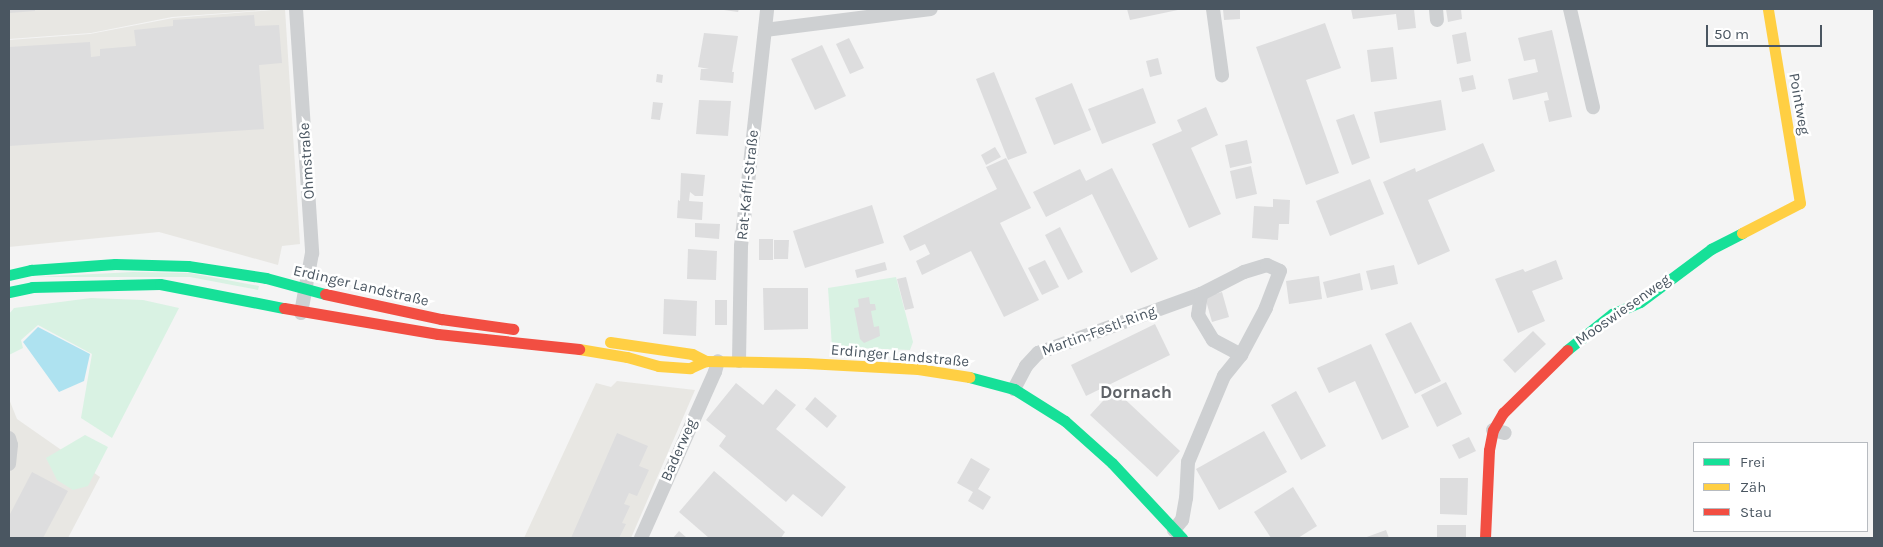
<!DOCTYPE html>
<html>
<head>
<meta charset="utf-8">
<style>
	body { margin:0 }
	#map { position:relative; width:1883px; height:547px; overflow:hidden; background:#f4f4f4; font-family:Karla,sans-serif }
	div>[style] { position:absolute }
	.commercial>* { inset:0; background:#e8e7e3 }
	.green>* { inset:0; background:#d9f2e3 }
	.water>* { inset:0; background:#aee2f0 }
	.building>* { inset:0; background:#ddddde }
	.street>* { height:14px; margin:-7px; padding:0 7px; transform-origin:7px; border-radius:7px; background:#ced0d2 }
	.fast>* { height:11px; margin:-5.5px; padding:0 5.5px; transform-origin:5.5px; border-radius:5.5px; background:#16e098 }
	.slow>* { height:11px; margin:-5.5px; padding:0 5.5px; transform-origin:5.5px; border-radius:5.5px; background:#ffcf43 }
	.jam>* { height:11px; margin:-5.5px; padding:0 5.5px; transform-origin:5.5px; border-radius:5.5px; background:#f24e42 }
	span { translate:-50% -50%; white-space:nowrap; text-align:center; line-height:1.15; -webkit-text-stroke:5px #fff; paint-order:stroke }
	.street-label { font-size:15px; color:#4a5661 }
	.quarter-label { font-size:18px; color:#5f6368; font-weight:700 }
	.frame { position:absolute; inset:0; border:10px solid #4a5661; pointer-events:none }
	.legend { position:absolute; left:1693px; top:442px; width:175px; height:90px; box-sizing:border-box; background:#fff; border:1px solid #b7bbc0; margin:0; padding:6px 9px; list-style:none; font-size:15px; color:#4a5661 }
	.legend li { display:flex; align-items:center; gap:10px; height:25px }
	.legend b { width:25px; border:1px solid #b7bbc0 }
	.scale { position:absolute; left:1706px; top:25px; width:116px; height:22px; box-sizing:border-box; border:2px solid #4a5661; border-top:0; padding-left:6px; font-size:15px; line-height:18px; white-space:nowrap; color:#4a5661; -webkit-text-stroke:4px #fff; paint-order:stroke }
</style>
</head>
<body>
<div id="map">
	<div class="commercial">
		<div style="clip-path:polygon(9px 9px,278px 9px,172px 17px,91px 33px,9px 39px)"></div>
		<div style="clip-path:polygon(285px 9px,300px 244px,282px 246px,278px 265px,159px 232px,9px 247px,9px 40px,90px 34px,173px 18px)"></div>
		<div style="clip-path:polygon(617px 381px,695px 390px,631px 538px,524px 538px,596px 383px,611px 387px)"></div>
		<div style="clip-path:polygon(9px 399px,17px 419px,100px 477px,68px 538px,9px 538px)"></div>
	</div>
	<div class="green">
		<div style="clip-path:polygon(133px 272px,190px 273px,259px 286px,258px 290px,190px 277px,36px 277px)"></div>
		<div style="clip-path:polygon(896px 277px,913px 342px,910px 350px,832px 347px,828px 288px)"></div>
		<div style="clip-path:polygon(91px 298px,143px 300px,179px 308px,112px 438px,81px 418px,92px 354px,38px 325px,21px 340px,23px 348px,9px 355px,9px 314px,14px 308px)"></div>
		<div style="clip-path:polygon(85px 435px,108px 447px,88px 486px,73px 490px,57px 480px,46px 458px)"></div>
	</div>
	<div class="water">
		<div style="clip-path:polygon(38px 327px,90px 354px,84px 381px,59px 392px,23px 342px)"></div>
	</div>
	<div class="building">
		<div style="clip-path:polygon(9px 9px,35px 9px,35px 11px,9px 13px)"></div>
		<div style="clip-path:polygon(717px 9px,739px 9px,738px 12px)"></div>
		<div style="clip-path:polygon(1127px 9px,1178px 9px,1178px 10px,1130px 20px)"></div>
		<div style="clip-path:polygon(1223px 9px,1240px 9px,1240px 19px,1224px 20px)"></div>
		<div style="clip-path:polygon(1351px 9px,1414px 9px,1416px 28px,1398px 30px,1396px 14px,1353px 19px)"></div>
		<div style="clip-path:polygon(1446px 9px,1461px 9px,1462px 19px,1448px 22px)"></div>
		<div style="clip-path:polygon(254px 15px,255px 26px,279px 25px,282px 63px,259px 65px,264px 129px,9px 146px,9px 47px,90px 42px,91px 57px,100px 56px,100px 49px,136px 46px,134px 30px,173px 26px,173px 20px)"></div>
		<div style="clip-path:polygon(1325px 23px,1341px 68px,1306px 80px,1339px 173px,1306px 185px,1256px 47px)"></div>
		<div style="clip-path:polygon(1552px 30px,1572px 117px,1549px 122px,1544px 101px,1549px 100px,1547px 92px,1513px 100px,1508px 79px,1538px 72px,1535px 59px,1524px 61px,1518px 38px)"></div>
		<div style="clip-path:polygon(1466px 32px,1471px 61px,1457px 64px,1452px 35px)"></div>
		<div style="clip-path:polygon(704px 33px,738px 36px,732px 72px,734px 72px,733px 83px,700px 80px,701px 69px,709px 69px,698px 67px)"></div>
		<div style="clip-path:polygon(849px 38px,864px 68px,850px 74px,836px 44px)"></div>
		<div style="clip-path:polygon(822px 45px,846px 96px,815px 110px,791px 59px)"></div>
		<div style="clip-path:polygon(1393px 47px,1397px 79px,1371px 82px,1367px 50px)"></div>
		<div style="clip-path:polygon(1158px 58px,1162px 74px,1150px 77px,1146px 61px)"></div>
		<div style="clip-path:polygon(994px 72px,1027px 153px,1008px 160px,976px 79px)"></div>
		<div style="clip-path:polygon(657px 74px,663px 75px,662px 83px,656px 82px)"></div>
		<div style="clip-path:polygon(1473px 75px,1476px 89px,1462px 92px,1459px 78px)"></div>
		<div style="clip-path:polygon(1072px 83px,1091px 130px,1054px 145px,1035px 98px)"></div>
		<div style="clip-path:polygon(1143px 88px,1156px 123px,1102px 144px,1088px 109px)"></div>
		<div style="clip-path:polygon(699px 100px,731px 101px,728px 136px,696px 134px)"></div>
		<div style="clip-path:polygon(1441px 100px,1446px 130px,1380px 143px,1374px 112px)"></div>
		<div style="clip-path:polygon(653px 102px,663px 103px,660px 120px,651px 119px)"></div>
		<div style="clip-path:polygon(1206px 107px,1218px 135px,1191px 148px,1221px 214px,1189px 228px,1152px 144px,1182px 131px,1177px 120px)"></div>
		<div style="clip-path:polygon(1354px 114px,1370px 158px,1352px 165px,1336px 120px)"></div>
		<div style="clip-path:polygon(1247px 140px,1252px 163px,1230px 168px,1225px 145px)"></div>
		<div style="clip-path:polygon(1483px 143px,1495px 171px,1428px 200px,1450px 251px,1418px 265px,1383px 182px,1415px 168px,1416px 172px)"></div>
		<div style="clip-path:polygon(995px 147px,1001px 157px,986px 165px,981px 155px)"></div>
		<div style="clip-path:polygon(1006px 158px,1031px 208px,1000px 223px,1039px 300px,1004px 317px,971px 251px,922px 275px,916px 261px,930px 254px,925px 244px,910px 251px,903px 236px,997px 189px,986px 167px)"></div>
		<div style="clip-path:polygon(1251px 166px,1257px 194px,1236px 199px,1230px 171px)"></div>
		<div style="clip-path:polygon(1112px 168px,1158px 259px,1131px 273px,1092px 194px,1046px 217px,1033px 192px,1080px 169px,1086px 181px)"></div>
		<div style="clip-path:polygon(681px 173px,705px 175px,703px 196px,695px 196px,690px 192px,689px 201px,703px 202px,702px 220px,677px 218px,678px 200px,680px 201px)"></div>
		<div style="clip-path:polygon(1370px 179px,1384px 214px,1330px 236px,1316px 201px)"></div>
		<div style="clip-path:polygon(1273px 199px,1290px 200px,1289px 224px,1279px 224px,1278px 240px,1252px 238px,1254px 206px,1273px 207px)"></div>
		<div style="clip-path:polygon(872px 205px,884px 243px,805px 268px,793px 231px)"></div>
		<div style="clip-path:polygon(695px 223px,720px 224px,719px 239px,695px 237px)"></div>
		<div style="clip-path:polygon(1060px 227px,1083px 272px,1068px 280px,1045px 235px)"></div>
		<div style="clip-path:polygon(759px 239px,773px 239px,773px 260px,759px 260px)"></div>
		<div style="clip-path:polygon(774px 240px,789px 240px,788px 259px,774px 259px)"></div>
		<div style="clip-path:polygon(688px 249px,717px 251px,716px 280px,687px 279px)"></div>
		<div style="clip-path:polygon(1045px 260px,1059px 287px,1042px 295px,1028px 268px)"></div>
		<div style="clip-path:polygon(1556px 260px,1563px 279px,1532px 291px,1545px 321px,1518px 333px,1495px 279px,1523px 269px,1525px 272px)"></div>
		<div style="clip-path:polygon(885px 262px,887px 270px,857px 278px,855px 270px)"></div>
		<div style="clip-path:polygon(1394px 265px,1398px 284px,1371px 290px,1366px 271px)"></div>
		<div style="clip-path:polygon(1360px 273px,1363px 290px,1327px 298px,1323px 282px)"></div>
		<div style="clip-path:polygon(1319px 276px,1322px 299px,1289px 304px,1286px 281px)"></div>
		<div style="clip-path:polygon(906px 277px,914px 308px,905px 310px,897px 279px)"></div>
		<div style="clip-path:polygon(763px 288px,808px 288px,808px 329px,764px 330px)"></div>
		<div style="clip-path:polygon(1222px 292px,1229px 317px,1212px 322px,1205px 297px)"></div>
		<div style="clip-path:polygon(869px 297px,870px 304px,875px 304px,876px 310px,871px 311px,874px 327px,879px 326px,880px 336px,864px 343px,860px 339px,854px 308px,859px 307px,858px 299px)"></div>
		<div style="clip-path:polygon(664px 299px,697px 301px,696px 336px,663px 334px)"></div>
		<div style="clip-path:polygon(715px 300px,727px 300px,727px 325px,715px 325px)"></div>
		<div style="clip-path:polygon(1411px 322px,1441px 381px,1415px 394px,1385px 334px)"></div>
		<div style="clip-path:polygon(1155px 324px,1170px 355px,1086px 396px,1071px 365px)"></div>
		<div style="clip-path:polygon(1533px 331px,1546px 344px,1515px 373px,1503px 360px)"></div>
		<div style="clip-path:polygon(1371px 344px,1409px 427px,1382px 440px,1355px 381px,1329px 393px,1317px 368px)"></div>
		<div style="clip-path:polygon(1446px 382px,1462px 414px,1437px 427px,1421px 395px)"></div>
		<div style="clip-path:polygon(736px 383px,763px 405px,776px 389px,796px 405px,776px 429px,846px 487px,822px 517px,793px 494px,786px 502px,719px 446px,726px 436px,706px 420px)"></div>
		<div style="clip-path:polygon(1114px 389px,1180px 451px,1157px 477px,1090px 415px)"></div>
		<div style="clip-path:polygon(1296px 391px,1326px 446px,1301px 460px,1271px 405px)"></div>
		<div style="clip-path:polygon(815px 397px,837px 416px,827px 428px,805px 409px)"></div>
		<div style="clip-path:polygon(1264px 431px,1287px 472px,1219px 510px,1196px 469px)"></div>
		<div style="clip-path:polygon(617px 433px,648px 446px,639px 466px,649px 470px,637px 496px,629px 493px,624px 504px,630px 506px,622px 523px,626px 524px,619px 538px,571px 538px)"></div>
		<div style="clip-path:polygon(1469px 437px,1476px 451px,1459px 459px,1452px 445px)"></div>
		<div style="clip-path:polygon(971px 458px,990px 469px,978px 489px,991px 497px,983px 510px,968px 501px,973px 492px,957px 483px)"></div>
		<div style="clip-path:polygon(714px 471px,785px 532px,781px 538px,709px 538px,679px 512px)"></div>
		<div style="clip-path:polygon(32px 472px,68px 491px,43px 538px,9px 538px,9px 516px)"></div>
		<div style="clip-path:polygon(1440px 478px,1468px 478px,1467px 515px,1440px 514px)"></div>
		<div style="clip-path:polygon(1293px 487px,1317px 526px,1298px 538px,1271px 538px,1254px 512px)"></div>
		<div style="clip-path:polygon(1437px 525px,1466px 525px,1466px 538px,1437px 538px)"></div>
		<div style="clip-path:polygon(1386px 530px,1389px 538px,1364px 538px)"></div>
		<div style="clip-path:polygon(679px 531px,687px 538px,673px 538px)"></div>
	</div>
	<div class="street">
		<div style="left:296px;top:9px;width:245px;rotate:86.2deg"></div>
		<div style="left:312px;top:253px;width:61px;rotate:100.4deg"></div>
		<div style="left:1213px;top:9px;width:67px;rotate:82.2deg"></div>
		<div style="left:1436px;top:9px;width:11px;rotate:85deg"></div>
		<div style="left:1570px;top:9px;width:101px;rotate:76.8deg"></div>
		<div style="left:765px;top:30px;width:167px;rotate:-7.2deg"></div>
		<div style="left:1201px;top:294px;width:21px;rotate:98deg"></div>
		<div style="left:1198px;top:315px;width:29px;rotate:59deg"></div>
		<div style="left:1213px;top:340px;width:32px;rotate:28deg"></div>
		<div style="left:739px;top:361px;width:115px;rotate:-89deg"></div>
		<div style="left:741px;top:246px;width:238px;rotate:-83.7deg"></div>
		<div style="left:1014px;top:389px;width:26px;rotate:-62deg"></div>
		<div style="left:1026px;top:366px;width:18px;rotate:-47deg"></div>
		<div style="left:1038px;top:353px;width:173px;rotate:-19.9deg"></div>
		<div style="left:1201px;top:294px;width:48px;rotate:-27.1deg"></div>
		<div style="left:1244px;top:272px;width:24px;rotate:-17deg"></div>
		<div style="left:1267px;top:265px;width:14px;rotate:25deg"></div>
		<div style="left:1280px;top:271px;width:40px;rotate:111deg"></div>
		<div style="left:1266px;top:308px;width:53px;rotate:118deg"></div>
		<div style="left:1241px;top:355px;width:27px;rotate:129deg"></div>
		<div style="left:1224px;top:376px;width:93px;rotate:112.7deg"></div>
		<div style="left:1188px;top:462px;width:36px;rotate:93deg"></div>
		<div style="left:1186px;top:498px;width:22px;rotate:100deg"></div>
		<div style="left:1182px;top:520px;width:13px;rotate:129deg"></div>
		<div style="left:1493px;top:430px;width:12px;rotate:14deg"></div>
		<div style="left:9px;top:438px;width:7px;rotate:74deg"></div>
		<div style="left:11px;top:445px;width:19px;rotate:96deg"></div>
		<div style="left:641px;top:538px;width:182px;rotate:-66deg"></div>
		<div style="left:715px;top:372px;width:11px;rotate:-75deg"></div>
	</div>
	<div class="fast">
		<div style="left:9px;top:275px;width:23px;rotate:-13deg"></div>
		<div style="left:31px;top:270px;width:84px;rotate:-4.1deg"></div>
		<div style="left:115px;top:264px;width:73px;rotate:1.6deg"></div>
		<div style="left:188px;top:266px;width:79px;rotate:8.7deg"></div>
		<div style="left:266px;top:278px;width:61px;rotate:15.2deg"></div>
		<div style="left:9px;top:292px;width:24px;rotate:-12deg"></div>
		<div style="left:32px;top:287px;width:128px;rotate:-1.3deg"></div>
		<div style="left:160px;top:284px;width:126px;rotate:11deg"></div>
		<div style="left:1567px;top:350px;width:58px;rotate:-38.7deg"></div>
		<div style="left:1612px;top:314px;width:30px;rotate:-23deg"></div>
		<div style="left:1640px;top:302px;width:89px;rotate:-36.7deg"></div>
		<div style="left:1711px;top:249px;width:35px;rotate:-27deg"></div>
		<div style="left:969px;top:377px;width:47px;rotate:14.9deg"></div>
		<div style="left:1014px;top:389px;width:60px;rotate:32.1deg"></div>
		<div style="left:1065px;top:421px;width:63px;rotate:41.8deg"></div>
		<div style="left:1112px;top:463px;width:103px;rotate:47deg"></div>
	</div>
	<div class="slow">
		<div style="left:1742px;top:233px;width:65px;rotate:-27.3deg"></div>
		<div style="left:1800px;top:203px;width:197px;rotate:-99.4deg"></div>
		<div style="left:610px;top:342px;width:83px;rotate:8.3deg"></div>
		<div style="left:692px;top:354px;width:16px;rotate:27deg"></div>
		<div style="left:579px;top:349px;width:49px;rotate:9.5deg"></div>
		<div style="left:627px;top:357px;width:32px;rotate:16deg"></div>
		<div style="left:658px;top:366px;width:32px;rotate:4deg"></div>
		<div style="left:690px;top:368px;width:17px;rotate:-24deg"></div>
		<div style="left:706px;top:361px;width:100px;rotate:1.1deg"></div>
		<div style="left:806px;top:363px;width:112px;rotate:3.1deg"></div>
		<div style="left:918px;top:369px;width:52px;rotate:8.9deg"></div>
	</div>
	<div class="jam">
		<div style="left:325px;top:294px;width:119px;rotate:12.2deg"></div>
		<div style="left:441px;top:319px;width:73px;rotate:7.9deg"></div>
		<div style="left:284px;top:308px;width:156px;rotate:9.6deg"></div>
		<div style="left:438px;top:334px;width:142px;rotate:6.1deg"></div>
		<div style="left:1485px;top:538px;width:88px;rotate:-87.4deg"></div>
		<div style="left:1489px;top:450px;width:20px;rotate:-79deg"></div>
		<div style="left:1493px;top:430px;width:20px;rotate:-60deg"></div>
		<div style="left:1503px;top:413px;width:90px;rotate:-44.5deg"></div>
	</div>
	<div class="street-label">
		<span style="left:1799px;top:104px;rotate:80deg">Pointweg</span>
		<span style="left:307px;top:161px;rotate:-94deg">Ohmstraße</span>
		<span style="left:748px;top:185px;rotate:-84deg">Rat-Kaffl-Straße</span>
		<span style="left:361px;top:286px;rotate:13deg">Erdinger Landstraße</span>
		<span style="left:1623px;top:310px;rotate:-35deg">Mooswiesenweg</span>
		<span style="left:1099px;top:331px;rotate:-20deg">Martin-Festl-Ring</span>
		<span style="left:900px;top:356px;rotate:5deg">Erdinger Landstraße</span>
		<span style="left:679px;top:450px;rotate:-66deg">Baderweg</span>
	</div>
	<div class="quarter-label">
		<span style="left:1136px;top:392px">Dornach</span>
	</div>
	<div class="frame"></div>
	<ul class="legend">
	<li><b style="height:6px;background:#16e098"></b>Frei</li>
	<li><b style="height:6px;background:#ffcf43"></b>Zäh</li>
	<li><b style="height:6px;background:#f24e42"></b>Stau</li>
	</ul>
	<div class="scale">50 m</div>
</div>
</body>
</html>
